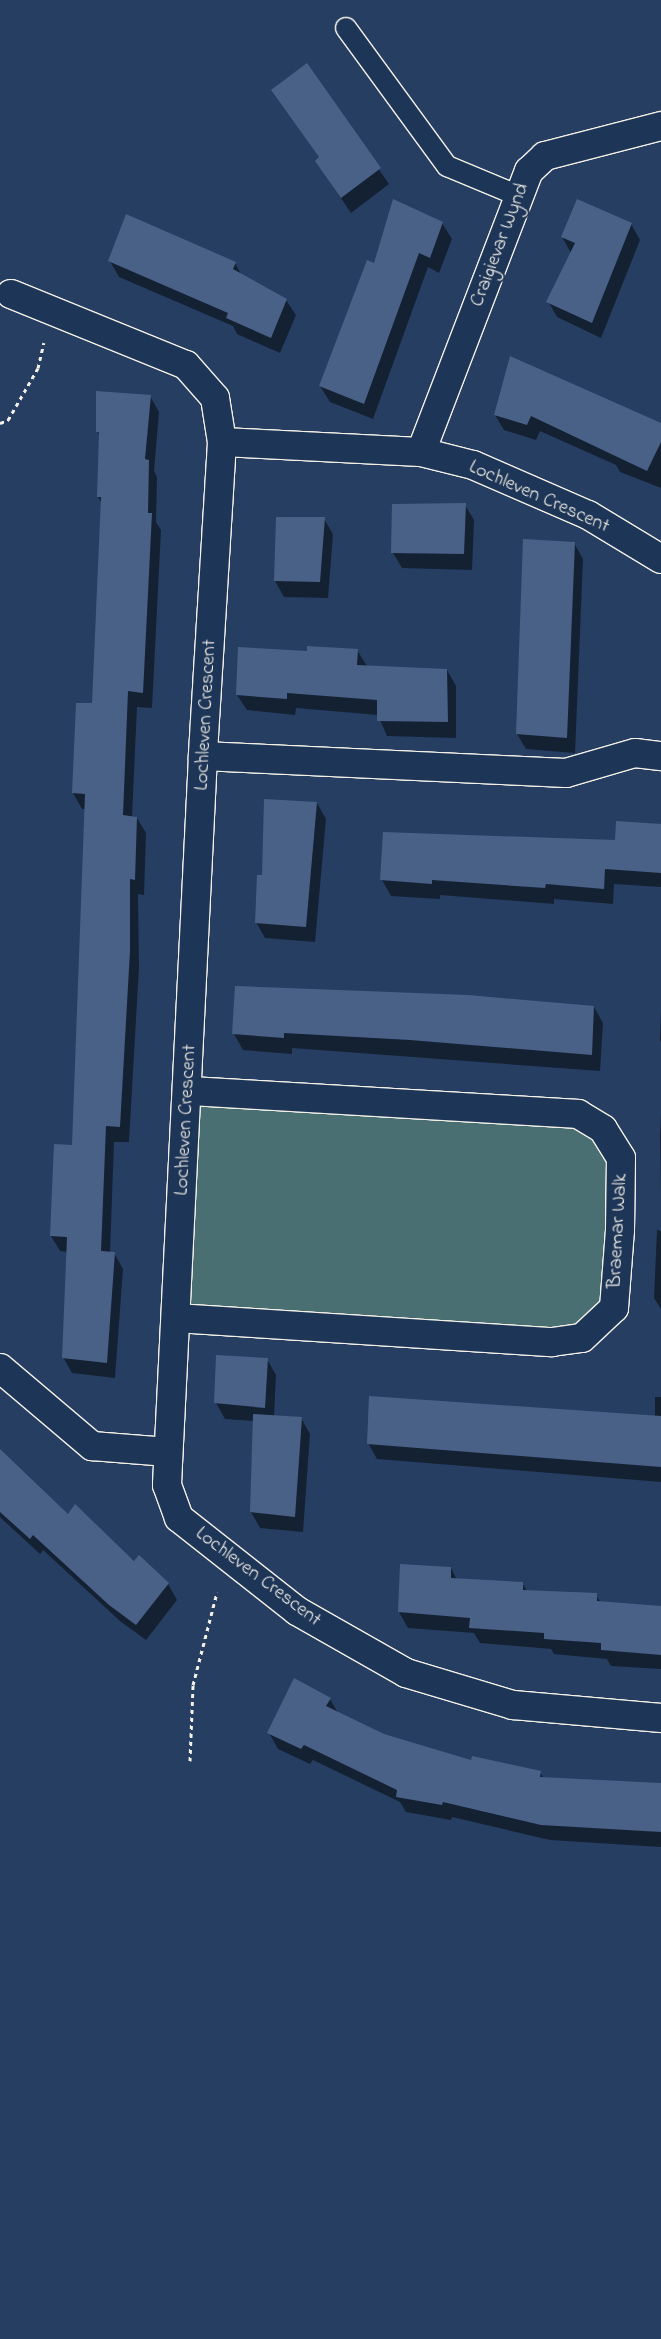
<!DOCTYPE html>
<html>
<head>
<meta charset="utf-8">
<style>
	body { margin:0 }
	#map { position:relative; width:661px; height:2339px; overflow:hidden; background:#263e61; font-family:"Indie Flower",sans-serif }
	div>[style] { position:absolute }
	.green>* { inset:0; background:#496f72 }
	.shadow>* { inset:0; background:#0007 }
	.building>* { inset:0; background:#496187 }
	.path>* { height:3px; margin-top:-1.5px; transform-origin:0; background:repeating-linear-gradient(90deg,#f4f1e8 0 4px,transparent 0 8px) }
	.roads { filter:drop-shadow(1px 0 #f4f1e8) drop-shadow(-1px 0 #f4f1e8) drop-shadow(0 1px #f4f1e8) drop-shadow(0 -1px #f4f1e8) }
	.service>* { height:20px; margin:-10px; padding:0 10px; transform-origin:10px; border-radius:10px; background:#1d3557 }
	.minor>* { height:28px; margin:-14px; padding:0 14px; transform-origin:14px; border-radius:14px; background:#1d3557 }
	span { translate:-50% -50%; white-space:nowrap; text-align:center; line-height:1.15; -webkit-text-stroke:4px #1d3557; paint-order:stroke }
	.street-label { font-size:20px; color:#f4f1e8 }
</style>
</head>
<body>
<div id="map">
	<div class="green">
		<div style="clip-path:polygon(188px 1091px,578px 1114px,621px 1158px,614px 1308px,582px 1338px,182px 1314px)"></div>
	</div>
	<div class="shadow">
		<div style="clip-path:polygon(307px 65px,389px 184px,351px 213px,316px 161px,320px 158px,272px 91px)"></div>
		<div style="clip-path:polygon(442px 223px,452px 239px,439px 273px,428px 267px,373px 419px,330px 402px,320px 386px,374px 264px)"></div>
		<div style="clip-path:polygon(631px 224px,640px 240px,601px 338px,557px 317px,548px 301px,571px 253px,562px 237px)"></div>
		<div style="clip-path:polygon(110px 261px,235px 263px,242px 276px,286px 300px,296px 315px,280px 353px,237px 334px,233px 326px,119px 277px)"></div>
		<div style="clip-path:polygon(511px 358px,661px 425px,661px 488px,620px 472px,616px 465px,540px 431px,536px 440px,504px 430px,495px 415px)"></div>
		<div style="clip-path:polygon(150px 396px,159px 412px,154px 471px,157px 477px,156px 522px,161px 530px,152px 708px,137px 707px,132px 817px,137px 818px,146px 833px,144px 895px,138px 894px,139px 967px,129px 1142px,114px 1142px,110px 1253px,114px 1253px,123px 1269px,115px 1378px,72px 1373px,63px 1357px,68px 1252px,60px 1251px,51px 1236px,73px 1146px,86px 809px,82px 809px,73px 793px,77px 704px,93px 705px,102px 504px,98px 497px,100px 437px,98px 432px)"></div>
		<div style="clip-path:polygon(465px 505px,474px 520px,472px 570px,402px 568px,393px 553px)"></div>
		<div style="clip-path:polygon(324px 519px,333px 534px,328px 598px,284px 597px,275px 581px)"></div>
		<div style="clip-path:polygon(574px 543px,583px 559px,575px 753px,526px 749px,517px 734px)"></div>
		<div style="clip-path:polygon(357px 650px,367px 666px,447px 670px,456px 686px,456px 738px,387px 736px,378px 715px,296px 708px,295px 715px,247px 710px,237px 695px,308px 652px)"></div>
		<div style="clip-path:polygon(317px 803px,326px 819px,315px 942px,265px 938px,256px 922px,263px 876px)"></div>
		<div style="clip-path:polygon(661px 824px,661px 887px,614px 884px,613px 904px,554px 899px,554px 904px,440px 895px,440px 899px,391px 896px,382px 880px,616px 841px)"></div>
		<div style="clip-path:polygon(594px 1007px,603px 1023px,600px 1071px,292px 1048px,292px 1054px,243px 1050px,234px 1034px)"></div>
		<div style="clip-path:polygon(661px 1009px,661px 1042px,660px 1040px)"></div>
		<div style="clip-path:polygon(661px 1114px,661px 1192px,660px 1136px)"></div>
		<div style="clip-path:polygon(657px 1230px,661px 1231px,661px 1309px,654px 1298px)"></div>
		<div style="clip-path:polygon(218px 1357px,267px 1359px,276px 1375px,274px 1416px,301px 1418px,310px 1434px,303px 1532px,260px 1528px,251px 1512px,254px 1421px,225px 1419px,216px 1403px)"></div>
		<div style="clip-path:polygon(655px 1397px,661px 1397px,661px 1482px,377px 1459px,368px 1443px,655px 1417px)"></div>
		<div style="clip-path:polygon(0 1450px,69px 1516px,168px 1584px,177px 1600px,146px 1640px,120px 1621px,43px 1550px,40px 1554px,0 1517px)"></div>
		<div style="clip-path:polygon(451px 1568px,457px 1580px,522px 1583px,527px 1591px,596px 1595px,601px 1603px,661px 1607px,661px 1669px,611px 1666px,607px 1659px,554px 1654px,551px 1649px,480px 1643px,474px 1633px,408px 1628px,399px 1612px)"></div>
		<div style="clip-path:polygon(330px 1699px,338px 1713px,383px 1735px,472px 1762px,540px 1772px,544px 1779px,661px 1786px,661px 1847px,550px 1840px,452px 1817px,451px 1820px,406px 1812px,400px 1802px,313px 1760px,310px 1764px,278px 1749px,269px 1733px)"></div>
	</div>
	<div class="building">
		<div style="clip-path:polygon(307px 63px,381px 168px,341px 198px,315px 161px,319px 157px,271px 90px)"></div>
		<div style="clip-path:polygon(393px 199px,443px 222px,430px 258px,419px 253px,364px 404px,319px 386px,367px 260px,374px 263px)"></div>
		<div style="clip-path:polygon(577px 199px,632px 223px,592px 323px,546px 302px,575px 243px,561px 237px)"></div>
		<div style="clip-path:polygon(126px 214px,236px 262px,233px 269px,287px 299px,271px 338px,226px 318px,228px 313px,108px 261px)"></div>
		<div style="clip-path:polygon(510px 356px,661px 423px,661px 442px,647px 471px,531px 416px,527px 425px,494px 415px)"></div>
		<div style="clip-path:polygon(96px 391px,151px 395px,145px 459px,149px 460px,148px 513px,152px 513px,143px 693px,128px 691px,123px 815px,137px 817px,135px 880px,130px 879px,130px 951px,120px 1127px,106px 1126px,101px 1251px,115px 1252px,107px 1363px,62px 1358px,67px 1237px,50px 1236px,54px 1144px,72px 1145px,85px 794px,72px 793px,76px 703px,92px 703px,101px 497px,97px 497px,99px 432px,96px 432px)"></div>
		<div style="clip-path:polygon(466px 503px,464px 554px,391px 553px,392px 504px)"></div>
		<div style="clip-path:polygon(276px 517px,325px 517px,320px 582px,274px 581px)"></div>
		<div style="clip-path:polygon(523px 539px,575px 542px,567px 738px,516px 734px)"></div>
		<div style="clip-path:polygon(307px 646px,358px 649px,357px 665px,447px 669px,448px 722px,377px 721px,377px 700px,287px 693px,287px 699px,236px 695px,238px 647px,307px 651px)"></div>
		<div style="clip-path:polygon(264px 799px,317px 802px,306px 927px,255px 923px,257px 875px,262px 875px)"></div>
		<div style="clip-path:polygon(616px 821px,661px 824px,661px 873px,605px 869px,604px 889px,546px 884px,545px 888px,432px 880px,432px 884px,380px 880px,383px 832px,615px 840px)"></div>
		<div style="clip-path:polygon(235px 986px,468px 995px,594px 1006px,592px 1055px,410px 1040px,284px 1033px,284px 1038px,232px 1034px)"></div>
		<div style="clip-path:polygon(216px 1355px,268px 1358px,265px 1408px,214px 1403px)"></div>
		<div style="clip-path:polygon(369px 1396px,661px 1416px,661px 1467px,367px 1444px)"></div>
		<div style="clip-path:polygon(253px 1414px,302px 1417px,295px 1517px,250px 1512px)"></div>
		<div style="clip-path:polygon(0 1449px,68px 1514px,75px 1504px,134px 1561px,139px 1555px,169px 1583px,136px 1625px,109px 1605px,33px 1535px,30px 1539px,0 1512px)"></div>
		<div style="clip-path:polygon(400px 1564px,451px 1567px,451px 1578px,523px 1582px,523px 1590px,597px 1593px,597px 1601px,661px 1606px,661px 1655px,601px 1650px,601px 1643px,544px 1639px,544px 1633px,469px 1628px,470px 1618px,398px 1612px)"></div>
		<div style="clip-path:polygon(294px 1678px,331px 1698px,326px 1706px,384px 1734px,471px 1760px,472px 1756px,541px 1771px,540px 1777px,661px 1783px,661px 1832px,541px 1825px,443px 1802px,442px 1805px,396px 1797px,397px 1790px,304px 1745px,301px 1749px,267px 1733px)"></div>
	</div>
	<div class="path">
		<div style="left:0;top:423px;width:9px;rotate:-21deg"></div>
		<div style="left:8px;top:420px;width:60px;rotate:-60deg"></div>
		<div style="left:38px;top:368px;width:26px;rotate:-77deg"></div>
		<div style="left:190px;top:1761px;width:76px;rotate:-87.7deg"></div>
		<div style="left:193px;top:1685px;width:96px;rotate:-75.5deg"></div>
	</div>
	<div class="roads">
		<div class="service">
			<div style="left:346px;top:28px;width:171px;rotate:53.8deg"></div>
			<div style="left:447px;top:166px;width:78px;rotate:22.6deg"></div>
		</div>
		<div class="minor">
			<div style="left:11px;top:294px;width:189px;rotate:22.1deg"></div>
			<div style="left:186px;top:365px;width:44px;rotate:48.7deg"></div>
			<div style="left:215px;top:398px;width:45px;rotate:81deg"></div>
			<div style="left:421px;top:452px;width:301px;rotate:-69deg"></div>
			<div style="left:529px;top:171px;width:22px;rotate:-43deg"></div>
			<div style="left:545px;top:156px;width:120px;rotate:-14.5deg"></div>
			<div style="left:661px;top:559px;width:85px;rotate:-148.9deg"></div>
			<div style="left:588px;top:515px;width:125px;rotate:-156.5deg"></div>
			<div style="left:473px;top:465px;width:54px;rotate:-166deg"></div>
			<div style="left:421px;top:452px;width:199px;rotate:-177.1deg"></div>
			<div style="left:222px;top:442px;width:315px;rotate:93.5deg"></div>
			<div style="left:203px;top:756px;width:730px;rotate:92.83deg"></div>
			<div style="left:167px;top:1485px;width:35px;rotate:70deg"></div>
			<div style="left:179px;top:1518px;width:150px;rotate:38.2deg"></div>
			<div style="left:297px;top:1611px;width:125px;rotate:29.6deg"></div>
			<div style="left:406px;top:1673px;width:112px;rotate:16.7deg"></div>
			<div style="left:513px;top:1705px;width:149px;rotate:5deg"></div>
			<div style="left:203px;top:756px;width:363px;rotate:2.7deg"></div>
			<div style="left:566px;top:773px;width:72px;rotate:-16.2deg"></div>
			<div style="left:635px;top:753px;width:26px;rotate:7deg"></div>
			<div style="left:176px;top:1318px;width:377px;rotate:3.7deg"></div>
			<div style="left:552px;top:1342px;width:30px;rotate:-8deg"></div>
			<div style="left:582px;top:1338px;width:44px;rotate:-43.2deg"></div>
			<div style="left:614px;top:1308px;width:78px;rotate:-85.6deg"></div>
			<div style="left:620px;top:1230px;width:72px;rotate:-89.2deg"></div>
			<div style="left:621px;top:1158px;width:34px;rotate:-122deg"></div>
			<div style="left:603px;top:1129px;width:29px;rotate:-149deg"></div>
			<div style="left:578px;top:1114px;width:391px;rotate:-176.6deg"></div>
			<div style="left:0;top:1368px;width:121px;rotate:40.3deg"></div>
			<div style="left:92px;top:1446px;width:76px;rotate:4.5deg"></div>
		</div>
	</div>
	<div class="street-label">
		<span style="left:500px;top:245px;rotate:-69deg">Craigievar Wynd</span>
		<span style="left:539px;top:497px;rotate:24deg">Lochleven Crescent</span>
		<span style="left:206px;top:715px;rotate:-87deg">Lochleven Crescent</span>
		<span style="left:186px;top:1120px;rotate:-87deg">Lochleven Crescent</span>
		<span style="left:618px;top:1231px;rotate:-87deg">Braemar Walk</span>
		<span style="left:258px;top:1577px;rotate:37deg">Lochleven Crescent</span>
	</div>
</div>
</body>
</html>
